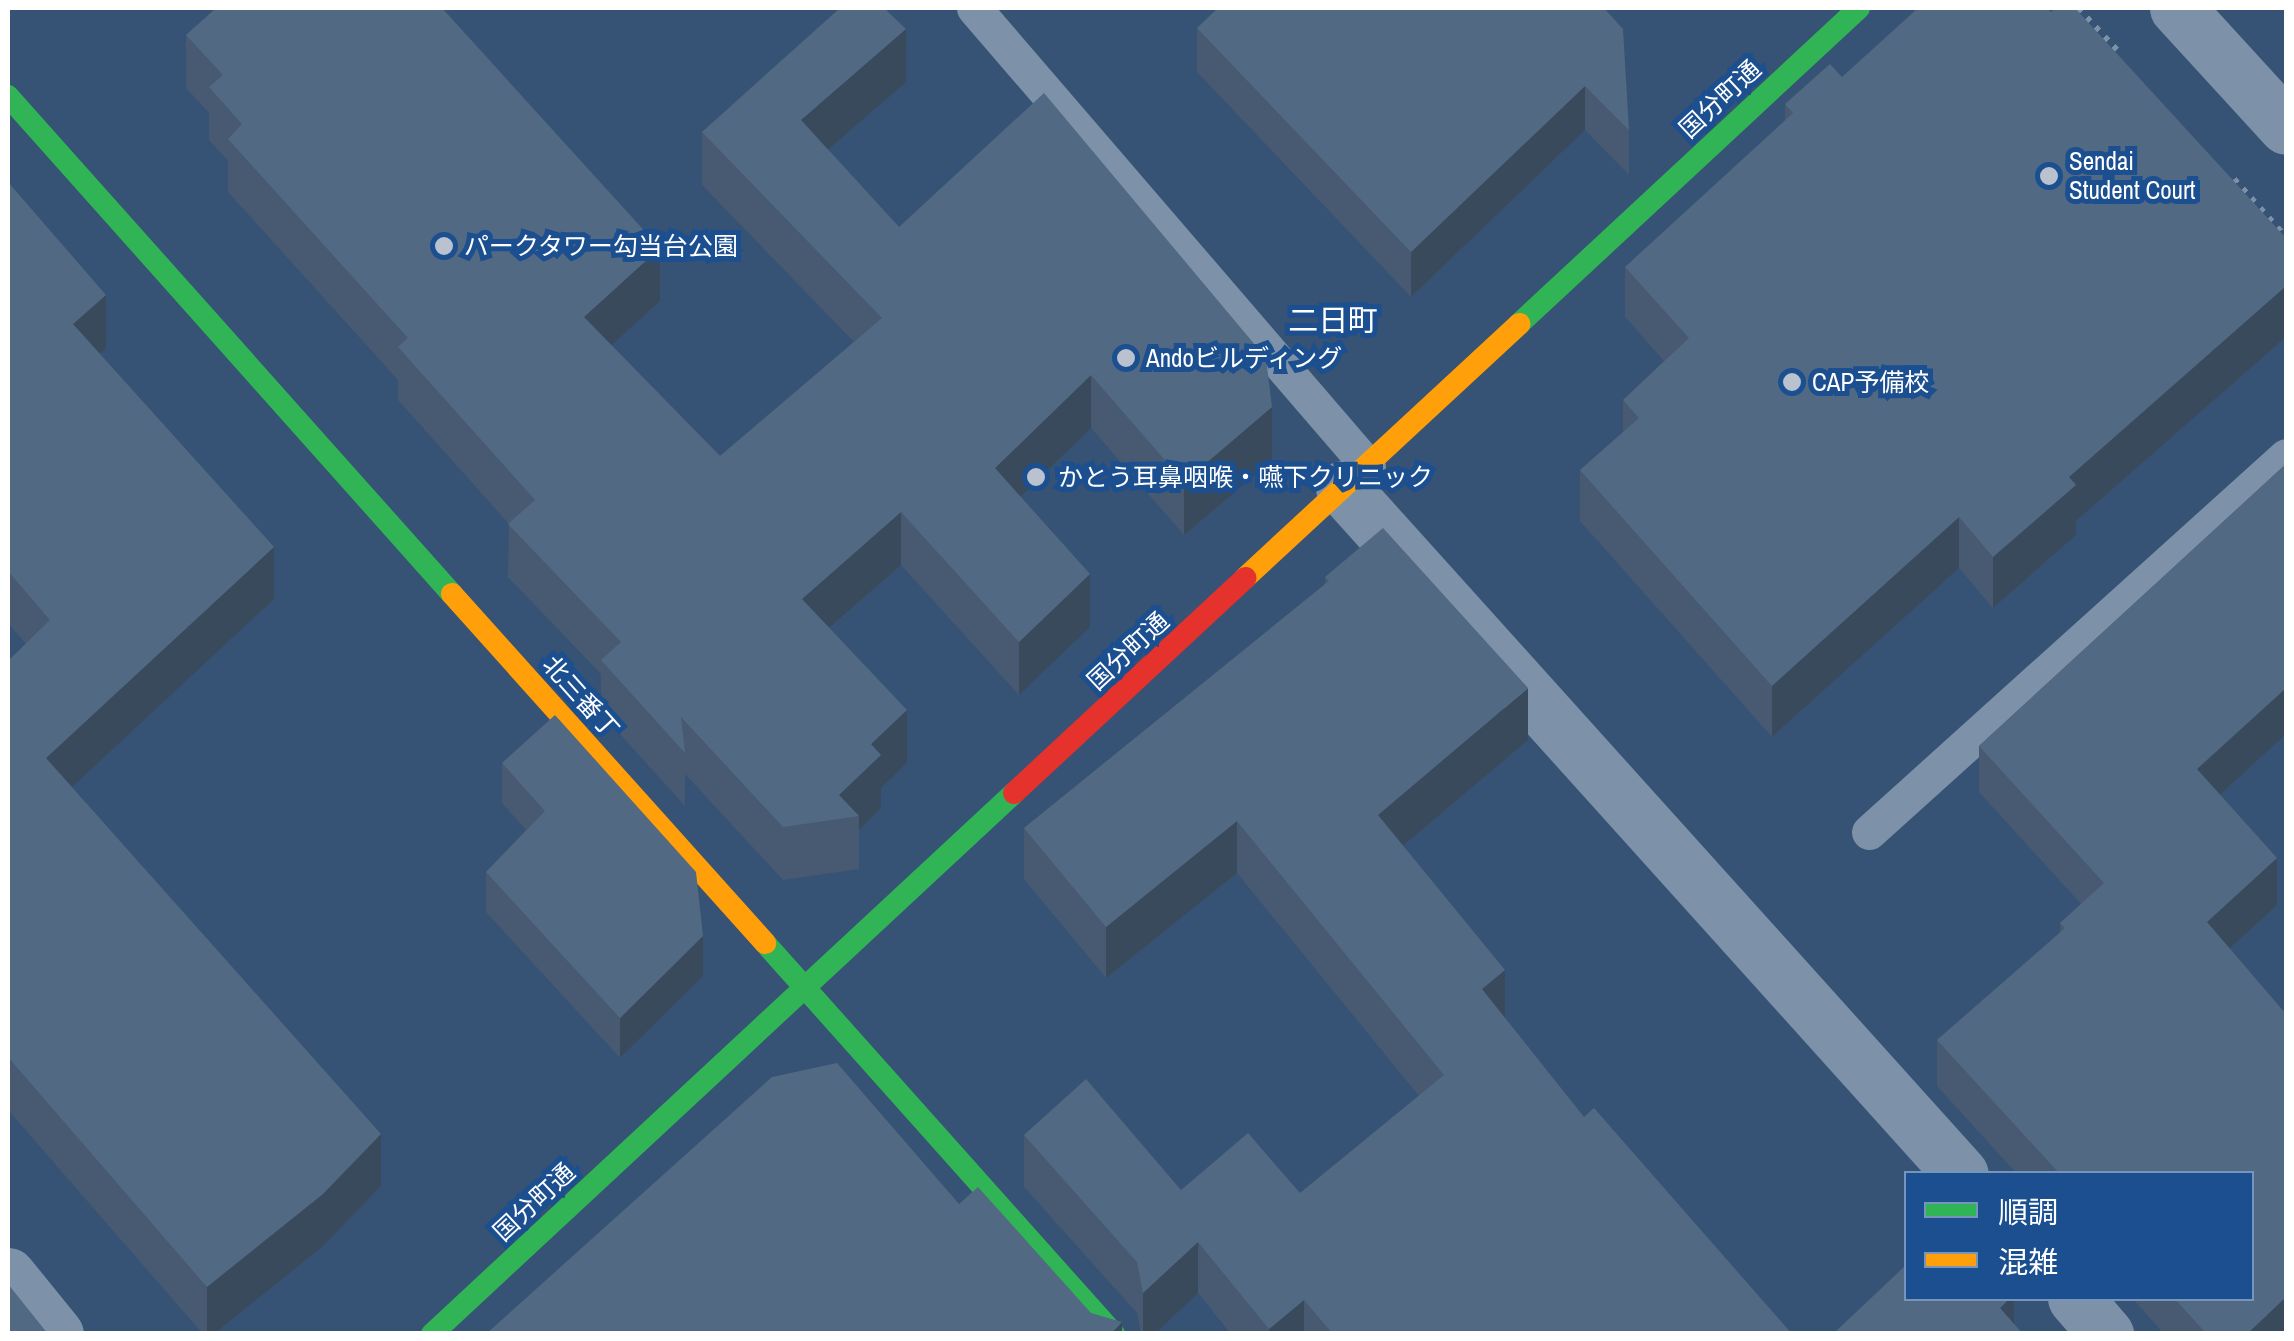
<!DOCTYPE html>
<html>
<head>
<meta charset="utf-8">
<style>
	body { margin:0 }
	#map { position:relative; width:2294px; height:1341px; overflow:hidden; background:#365274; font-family:"Archivo Narrow","Noto Sans JP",sans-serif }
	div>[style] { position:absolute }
	.path>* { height:6px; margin-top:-3px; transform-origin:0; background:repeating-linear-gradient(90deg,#7d92a8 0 5px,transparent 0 13px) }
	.lane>* { height:35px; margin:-17.5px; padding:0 17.5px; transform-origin:17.5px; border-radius:17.5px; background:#7d92a8 }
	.street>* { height:55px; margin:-27.5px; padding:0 27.5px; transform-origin:27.5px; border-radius:27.5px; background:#7d92a8 }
	.fast>* { height:22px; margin:-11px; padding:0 11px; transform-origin:11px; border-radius:11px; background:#30b455 }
	.slow>* { height:22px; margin:-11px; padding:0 11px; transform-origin:11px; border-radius:11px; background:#ff9f0a }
	.jam>* { height:22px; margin:-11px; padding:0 11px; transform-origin:11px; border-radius:11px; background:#e5322d }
	.wall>* { inset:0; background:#475a72 }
	.shaded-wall>* { inset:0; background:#394a5c }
	.building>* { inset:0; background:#526984 }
	.dots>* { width:28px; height:28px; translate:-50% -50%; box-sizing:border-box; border:5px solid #1b4f8f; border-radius:50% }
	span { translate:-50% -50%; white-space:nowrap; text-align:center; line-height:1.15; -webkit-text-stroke:10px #1b4f8f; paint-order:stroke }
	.street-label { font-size:25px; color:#fff }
	.poi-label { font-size:25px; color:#fff }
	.left { translate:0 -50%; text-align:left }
	.quarter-label { font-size:30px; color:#fff }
	.frame { position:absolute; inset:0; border:10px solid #fff; pointer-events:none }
	.legend { position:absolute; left:1904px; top:1171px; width:350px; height:130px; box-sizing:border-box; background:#1b4f8f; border:2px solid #7695bc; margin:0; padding:12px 18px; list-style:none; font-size:30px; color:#fff }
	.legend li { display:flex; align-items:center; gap:20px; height:50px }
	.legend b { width:50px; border:2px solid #7695bc }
</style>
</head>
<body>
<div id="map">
	<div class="path">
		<div style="left:2078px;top:8px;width:59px;rotate:47.1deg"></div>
		<div style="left:2234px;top:179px;width:78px;rotate:48.1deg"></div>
	</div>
	<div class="lane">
		<div style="left:974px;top:8px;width:604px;rotate:49.3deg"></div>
		<div style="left:1869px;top:832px;width:561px;rotate:-42.04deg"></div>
	</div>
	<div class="street">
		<div style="left:2177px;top:8px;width:161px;rotate:47.5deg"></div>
		<div style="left:1343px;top:488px;width:923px;rotate:47.99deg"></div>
		<div style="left:8px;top:1275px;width:76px;rotate:50.9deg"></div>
		<div style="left:2075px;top:1298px;width:48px;rotate:49.3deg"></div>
	</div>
	<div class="fast">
		<div style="left:8px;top:96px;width:667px;rotate:48.28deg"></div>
		<div style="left:1519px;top:324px;width:464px;rotate:-42.9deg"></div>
		<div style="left:765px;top:943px;width:524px;rotate:48.25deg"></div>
		<div style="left:432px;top:1334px;width:795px;rotate:-42.91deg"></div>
	</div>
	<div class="slow">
		<div style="left:1245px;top:578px;width:374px;rotate:-42.8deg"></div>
		<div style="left:452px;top:594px;width:469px;rotate:48.1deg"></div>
	</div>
	<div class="jam">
		<div style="left:1014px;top:793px;width:316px;rotate:-42.9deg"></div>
	</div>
	<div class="wall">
		<div style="clip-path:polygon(1604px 8px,1629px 130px,1629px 175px,1585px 130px,1411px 297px,1197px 72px,1197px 28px)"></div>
		<div style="clip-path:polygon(186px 35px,660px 301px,611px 345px,720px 456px,854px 342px,702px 185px,702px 132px,906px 82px,828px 149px,899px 227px,1272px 461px,1184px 535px,1091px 428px,1020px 496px,1090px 627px,1019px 695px,901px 565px,830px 628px,907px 763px,881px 788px,881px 808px,859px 830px,859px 869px,783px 880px,685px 774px,685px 806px,601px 713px,601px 674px,508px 577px,509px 524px,398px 400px,398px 380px,228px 192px,228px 161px,209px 140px,209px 113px,186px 88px)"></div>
		<div style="clip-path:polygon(1842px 77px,2286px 238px,2286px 337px,2076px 521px,2076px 535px,1993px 608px,1959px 568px,1772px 737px,1580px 521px,1580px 470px,1623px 432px,1623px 400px,1664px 361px,1625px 317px,1625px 267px,1785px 121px,1785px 104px)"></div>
		<div style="clip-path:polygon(8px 182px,106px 348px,99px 354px,274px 599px,71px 787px,381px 1186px,323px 1246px,214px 1334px,203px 1334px,8px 1110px,8px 661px,26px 644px,8px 623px)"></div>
		<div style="clip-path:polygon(2286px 464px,2286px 734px,2220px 795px,2277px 905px,2230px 948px,2286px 1334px,2164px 1334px,2132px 1298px,2252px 1298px,2252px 1174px,2017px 1174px,1937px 1086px,1937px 1040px,2060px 933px,2060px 923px,2081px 904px,1979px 792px,1979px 746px)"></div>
		<div style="clip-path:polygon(1325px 577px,1528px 740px,1403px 846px,1505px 1018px,1584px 1117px,1792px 1334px,1231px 1334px,1198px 1293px,1155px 1334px,1141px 1334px,1137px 1313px,1024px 1187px,1024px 1135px,1181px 1190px,1300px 1193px,1419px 1096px,1237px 873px,1106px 978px,1024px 879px,1024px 828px,1325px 584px)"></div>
		<div style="clip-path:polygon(502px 763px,703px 976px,620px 1058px,486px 912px,486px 872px,526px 830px,502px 803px)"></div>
	</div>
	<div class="shaded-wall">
		<div style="clip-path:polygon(906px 29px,906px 82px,801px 173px,801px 120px)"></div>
		<div style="clip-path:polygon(1585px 86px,1585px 130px,1411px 297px,1411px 252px)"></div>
		<div style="clip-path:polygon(660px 248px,660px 301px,584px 370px,584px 317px)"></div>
		<div style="clip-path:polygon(2286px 286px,2286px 337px,2076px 521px,2076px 535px,1993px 608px,1993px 557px,2069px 477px)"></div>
		<div style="clip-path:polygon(106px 295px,106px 348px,73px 377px,73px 324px)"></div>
		<div style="clip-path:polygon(1091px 375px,1091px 428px,995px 521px,995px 468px)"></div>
		<div style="clip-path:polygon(1272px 407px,1272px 461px,1184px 535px,1184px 482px)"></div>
		<div style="clip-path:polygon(901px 512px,901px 565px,802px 652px,802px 599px)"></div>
		<div style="clip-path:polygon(1959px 517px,1959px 568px,1772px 737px,1772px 686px)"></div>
		<div style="clip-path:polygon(274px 547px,274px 599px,46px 811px,46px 758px)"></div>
		<div style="clip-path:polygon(1090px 574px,1090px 627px,1019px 695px,1019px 642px)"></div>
		<div style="clip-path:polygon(1528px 688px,1528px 740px,1378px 867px,1378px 815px)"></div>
		<div style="clip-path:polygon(2286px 688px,2286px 734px,2197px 816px,2197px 769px)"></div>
		<div style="clip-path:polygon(907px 710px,907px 763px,881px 788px,881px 808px,859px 830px,859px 816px,839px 795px,871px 744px)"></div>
		<div style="clip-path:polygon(1237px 821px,1237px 873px,1106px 978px,1106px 927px)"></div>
		<div style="clip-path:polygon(2277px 858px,2277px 905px,2207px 969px,2207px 922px)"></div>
		<div style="clip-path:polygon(703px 936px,703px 976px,620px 1058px,620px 1018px)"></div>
		<div style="clip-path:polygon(1505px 970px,1505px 1021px,1482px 989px)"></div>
		<div style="clip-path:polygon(381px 1134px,381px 1186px,323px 1246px,214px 1334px,207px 1334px,207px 1287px)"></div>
		<div style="clip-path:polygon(1198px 1242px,1198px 1293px,1155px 1334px,1143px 1334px,1143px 1293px)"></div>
		<div style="clip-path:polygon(2286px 1297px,2286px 1334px,2247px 1334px)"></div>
		<div style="clip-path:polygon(2010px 1298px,2014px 1298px,2014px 1334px,2000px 1308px)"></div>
		<div style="clip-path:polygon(1304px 1300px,1304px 1334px,1269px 1334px,1269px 1329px)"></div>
		<div style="clip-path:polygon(1122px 1322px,1122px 1334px,1110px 1334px)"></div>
	</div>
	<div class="building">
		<div style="clip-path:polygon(216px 8px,442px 8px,660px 248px,584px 317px,720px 456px,882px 318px,702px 132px,840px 8px,884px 8px,906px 29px,801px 120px,899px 227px,1044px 93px,1266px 358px,1272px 407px,1184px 482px,1091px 375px,995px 468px,1090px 574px,1019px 642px,901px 512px,802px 599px,907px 710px,871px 744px,881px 755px,839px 795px,859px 816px,783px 827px,681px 717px,685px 753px,601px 660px,621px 642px,508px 524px,535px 500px,398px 347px,408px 338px,228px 139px,242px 124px,209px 87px,223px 75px,186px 35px)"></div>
		<div style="clip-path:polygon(1218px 8px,1604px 8px,1623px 29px,1629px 130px,1585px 86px,1411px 252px,1197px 28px)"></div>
		<div style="clip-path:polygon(1918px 8px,2047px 8px,2051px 12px,2056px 8px,2075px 8px,2286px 238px,2286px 286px,2069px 477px,2076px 485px,1993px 557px,1959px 517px,1772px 686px,1580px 470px,1639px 418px,1623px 400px,1689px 338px,1625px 267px,1793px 113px,1785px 104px,1830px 64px,1842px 77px)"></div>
		<div style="clip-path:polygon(8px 182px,106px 295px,73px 324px,274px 547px,46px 758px,381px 1134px,323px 1194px,207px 1287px,8px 1057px,8px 661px,50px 620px,8px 571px)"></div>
		<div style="clip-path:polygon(2286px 464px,2286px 688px,2197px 769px,2277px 858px,2207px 922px,2286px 1014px,2286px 1297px,2247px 1334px,2215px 1334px,2205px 1332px,2174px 1298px,2252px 1298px,2252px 1174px,2060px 1174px,1937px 1040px,2065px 928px,2060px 923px,2104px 883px,1979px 746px)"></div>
		<div style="clip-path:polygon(1383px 528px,1528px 688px,1378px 815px,1505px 970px,1482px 989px,1584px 1117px,1594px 1108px,1792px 1334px,1333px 1334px,1304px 1300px,1269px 1329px,1198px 1242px,1143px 1293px,1137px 1262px,1024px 1135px,1086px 1079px,1181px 1190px,1248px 1133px,1300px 1193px,1444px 1075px,1237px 821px,1106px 927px,1024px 828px,1329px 581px,1325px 577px)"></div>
		<div style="clip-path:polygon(555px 715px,696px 872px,703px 936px,620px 1018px,486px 872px,545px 811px,502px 763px)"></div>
		<div style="clip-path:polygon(837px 1063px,959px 1204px,978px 1187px,1091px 1313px,1122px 1322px,1110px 1334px,486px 1334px,772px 1077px)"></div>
		<div style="clip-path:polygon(1906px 1265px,1906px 1298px,2010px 1298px,2000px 1308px,2023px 1334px,1833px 1334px)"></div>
		<div style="clip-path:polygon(8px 1284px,48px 1334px,8px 1334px)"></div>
	</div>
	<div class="dots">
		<div style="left:2049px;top:176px;background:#b9c2ce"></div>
		<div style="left:444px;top:246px;background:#b9c2ce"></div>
		<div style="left:1126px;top:358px;background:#b9c2ce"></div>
		<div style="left:1792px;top:382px;background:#b9c2ce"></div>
		<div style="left:1036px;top:477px;background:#b9c2ce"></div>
	</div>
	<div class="street-label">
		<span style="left:1720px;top:99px;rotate:-43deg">国分町通</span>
		<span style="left:1128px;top:651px;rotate:-43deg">国分町通</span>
		<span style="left:581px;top:697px;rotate:48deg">北三番丁</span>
		<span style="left:534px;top:1202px;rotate:-43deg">国分町通</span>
	</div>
	<div class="poi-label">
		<span class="left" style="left:2069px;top:176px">Sendai<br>Student Court</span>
		<span class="left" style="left:464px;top:246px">パークタワー勾当台公園</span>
		<span class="left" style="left:1146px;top:358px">Andoビルディング</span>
		<span class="left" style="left:1812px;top:382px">CAP予備校</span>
		<span class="left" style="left:1058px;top:477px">かとう耳鼻咽喉・嚥下クリニック</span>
	</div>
	<div class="quarter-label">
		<span style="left:1333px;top:320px">二日町</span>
	</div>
	<div class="frame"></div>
	<ul class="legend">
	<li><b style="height:12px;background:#30b455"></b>順調</li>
	<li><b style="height:12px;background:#ff9f0a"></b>混雑</li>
	</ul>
</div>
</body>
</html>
